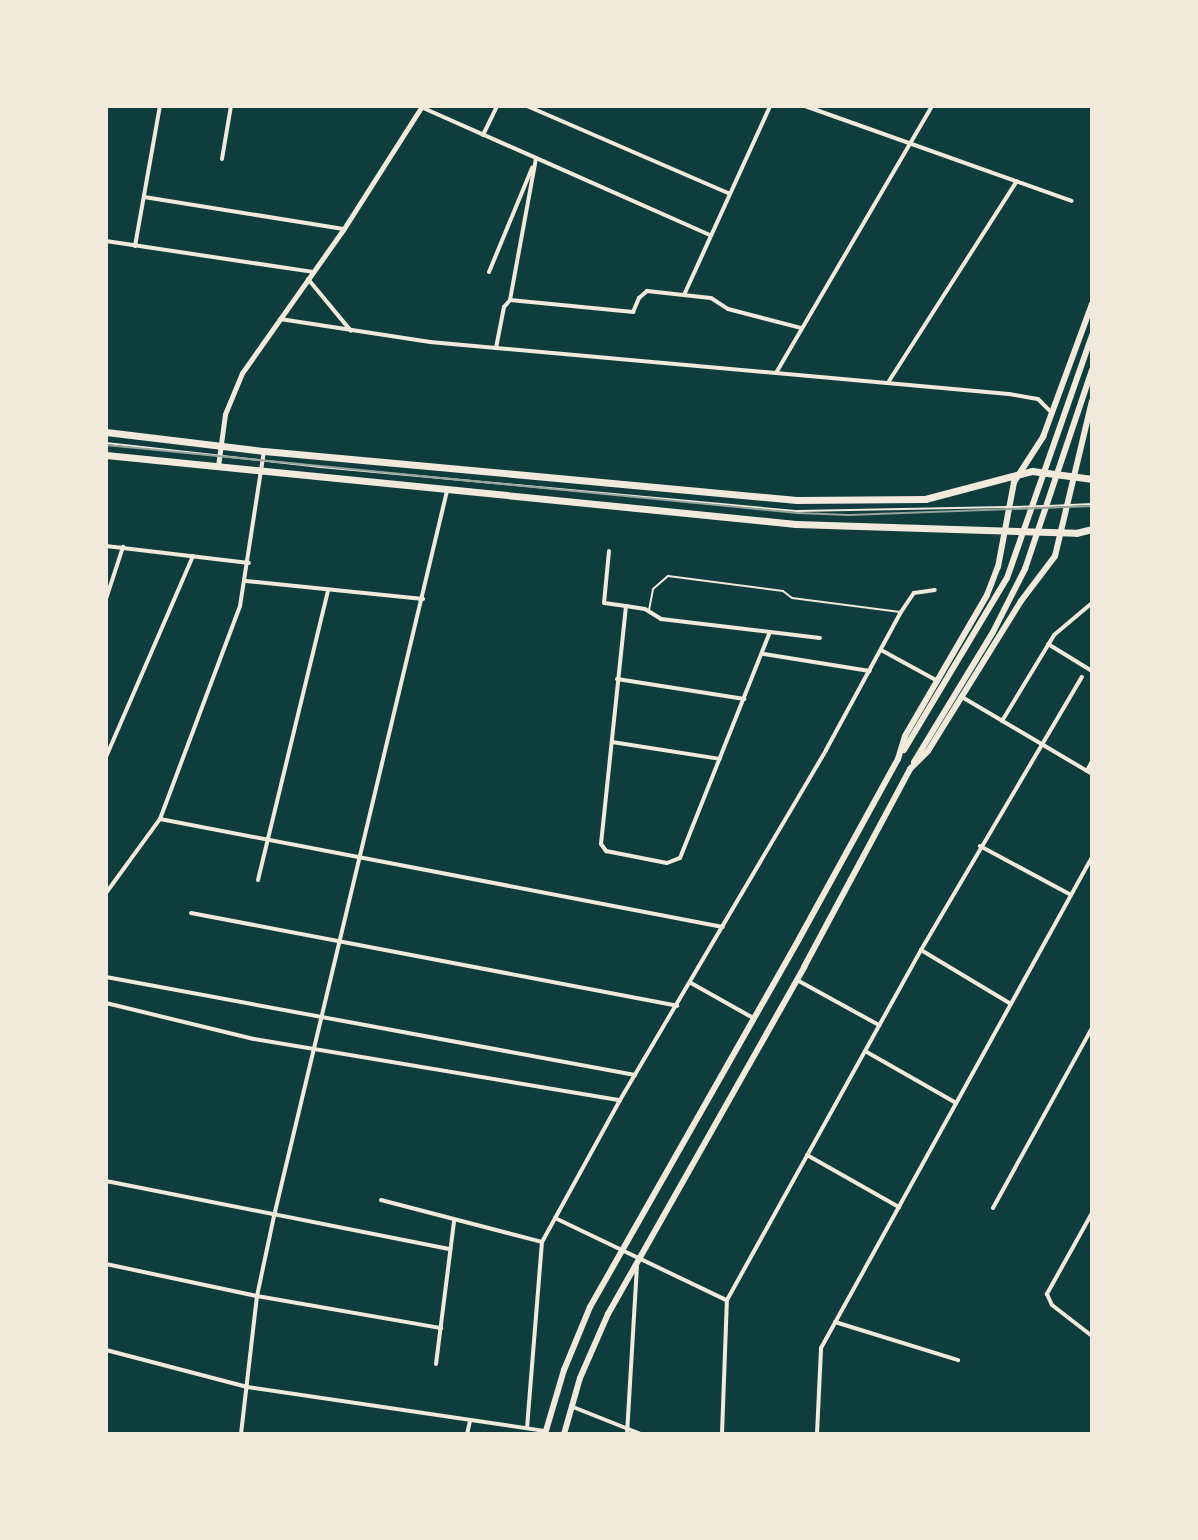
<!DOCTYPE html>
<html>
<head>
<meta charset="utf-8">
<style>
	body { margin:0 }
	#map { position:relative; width:1198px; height:1540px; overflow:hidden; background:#0f3d3e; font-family:"Sofia Sans Condensed",sans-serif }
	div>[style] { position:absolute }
	.service>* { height:2px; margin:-1px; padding:0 1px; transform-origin:1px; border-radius:1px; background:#f1e9da }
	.minor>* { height:4px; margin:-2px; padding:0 2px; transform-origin:2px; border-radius:2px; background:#f1e9da }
	.tertiary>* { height:5px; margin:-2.5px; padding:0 2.5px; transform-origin:2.5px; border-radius:2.5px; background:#f1e9da }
	.secondary>* { height:6px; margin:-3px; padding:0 3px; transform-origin:3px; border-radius:3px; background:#f1e9da }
	.primary>* { height:7px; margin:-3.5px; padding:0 3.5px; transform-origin:3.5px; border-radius:3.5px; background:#f1e9da }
	.tram>* { height:2px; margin:-1px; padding:0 1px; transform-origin:1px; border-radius:1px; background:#97a49c }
	span { translate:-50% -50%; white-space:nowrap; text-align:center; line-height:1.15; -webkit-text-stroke:7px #f1e9da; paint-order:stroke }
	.frame { position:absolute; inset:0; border:108px solid #f1e9da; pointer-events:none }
</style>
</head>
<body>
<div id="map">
	<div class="service">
		<div style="left:106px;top:443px;width:216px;rotate:6.4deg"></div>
		<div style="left:321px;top:467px;width:479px;rotate:5.3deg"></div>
		<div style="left:798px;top:511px;width:209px;rotate:-1.1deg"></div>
		<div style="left:1049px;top:506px;width:43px;rotate:-2.7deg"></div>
		<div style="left:1013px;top:507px;width:30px;rotate:-2deg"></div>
		<div style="left:649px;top:610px;width:21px;rotate:-79deg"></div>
		<div style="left:653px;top:589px;width:20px;rotate:-41deg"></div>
		<div style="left:668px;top:576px;width:116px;rotate:7.4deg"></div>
		<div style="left:783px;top:591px;width:11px;rotate:38deg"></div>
		<div style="left:792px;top:598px;width:109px;rotate:7.4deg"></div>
	</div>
	<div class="minor">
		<div style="left:527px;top:106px;width:219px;rotate:23.4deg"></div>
		<div style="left:805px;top:106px;width:283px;rotate:19.6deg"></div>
		<div style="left:421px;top:107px;width:316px;rotate:23.9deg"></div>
		<div style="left:483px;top:135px;width:32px;rotate:-64deg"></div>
		<div style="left:222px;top:159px;width:54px;rotate:-80.4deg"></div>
		<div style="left:144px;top:197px;width:202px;rotate:9.1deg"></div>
		<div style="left:106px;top:241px;width:209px;rotate:8.5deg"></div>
		<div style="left:135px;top:246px;width:142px;rotate:-79.9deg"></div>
		<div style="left:489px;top:272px;width:113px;rotate:-67.5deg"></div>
		<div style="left:308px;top:279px;width:67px;rotate:50.4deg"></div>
		<div style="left:684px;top:295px;width:208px;rotate:-65.5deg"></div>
		<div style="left:510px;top:300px;width:144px;rotate:-79.6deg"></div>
		<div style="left:280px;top:319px;width:152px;rotate:8.7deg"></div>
		<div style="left:430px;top:342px;width:581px;rotate:5.13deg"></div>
		<div style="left:1009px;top:394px;width:29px;rotate:10deg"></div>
		<div style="left:1038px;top:399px;width:20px;rotate:45deg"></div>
		<div style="left:496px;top:348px;width:42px;rotate:-79deg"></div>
		<div style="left:504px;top:307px;width:9px;rotate:-49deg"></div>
		<div style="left:510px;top:300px;width:124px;rotate:5.6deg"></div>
		<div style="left:633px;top:312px;width:15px;rotate:-67deg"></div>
		<div style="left:639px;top:298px;width:11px;rotate:-41deg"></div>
		<div style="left:647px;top:291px;width:64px;rotate:6.2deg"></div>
		<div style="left:711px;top:298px;width:20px;rotate:33deg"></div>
		<div style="left:728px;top:309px;width:75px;rotate:14.6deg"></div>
		<div style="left:776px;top:373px;width:309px;rotate:-59.7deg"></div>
		<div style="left:889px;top:381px;width:237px;rotate:-57.4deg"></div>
		<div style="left:106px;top:546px;width:144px;rotate:6.8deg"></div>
		<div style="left:609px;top:551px;width:52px;rotate:95.5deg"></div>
		<div style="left:604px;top:603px;width:22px;rotate:8deg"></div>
		<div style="left:626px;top:606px;width:239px;rotate:96deg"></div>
		<div style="left:601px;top:844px;width:9px;rotate:54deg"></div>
		<div style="left:606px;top:851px;width:62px;rotate:11.1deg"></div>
		<div style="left:667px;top:863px;width:14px;rotate:-21deg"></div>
		<div style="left:680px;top:858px;width:243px;rotate:-68.3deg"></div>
		<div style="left:246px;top:581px;width:178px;rotate:5.8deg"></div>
		<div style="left:106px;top:599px;width:55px;rotate:-71.9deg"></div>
		<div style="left:626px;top:606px;width:19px;rotate:9deg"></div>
		<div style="left:645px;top:609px;width:19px;rotate:32deg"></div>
		<div style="left:661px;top:619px;width:160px;rotate:6.8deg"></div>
		<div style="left:1048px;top:644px;width:52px;rotate:31.5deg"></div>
		<div style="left:881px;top:650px;width:63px;rotate:28.6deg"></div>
		<div style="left:764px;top:654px;width:107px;rotate:9.1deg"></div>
		<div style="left:617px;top:679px;width:129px;rotate:8.9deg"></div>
		<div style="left:962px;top:697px;width:151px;rotate:30.6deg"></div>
		<div style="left:1002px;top:721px;width:100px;rotate:-58.8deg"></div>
		<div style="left:1054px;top:635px;width:50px;rotate:-40.1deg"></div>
		<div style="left:612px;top:742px;width:109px;rotate:8.9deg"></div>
		<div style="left:106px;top:757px;width:219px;rotate:-66.6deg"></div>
		<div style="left:1087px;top:771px;width:11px;rotate:-63deg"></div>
		<div style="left:160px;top:819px;width:573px;rotate:10.86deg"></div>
		<div style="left:980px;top:846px;width:103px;rotate:28.3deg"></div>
		<div style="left:258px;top:880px;width:298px;rotate:-76.4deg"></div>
		<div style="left:106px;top:893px;width:92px;rotate:-53.9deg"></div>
		<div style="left:160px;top:819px;width:228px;rotate:-69.4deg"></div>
		<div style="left:240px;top:606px;width:157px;rotate:-81.2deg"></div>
		<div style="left:191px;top:913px;width:495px;rotate:10.8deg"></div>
		<div style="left:921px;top:950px;width:105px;rotate:31deg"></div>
		<div style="left:106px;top:977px;width:538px;rotate:10.5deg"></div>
		<div style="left:797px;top:980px;width:94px;rotate:28.8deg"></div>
		<div style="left:691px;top:983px;width:71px;rotate:29.4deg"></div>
		<div style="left:106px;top:1003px;width:152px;rotate:13.7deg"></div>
		<div style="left:254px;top:1039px;width:371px;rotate:9.5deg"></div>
		<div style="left:865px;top:1051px;width:105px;rotate:29.7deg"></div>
		<div style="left:807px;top:1155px;width:106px;rotate:29.5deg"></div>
		<div style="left:106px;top:1181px;width:351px;rotate:11.2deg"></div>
		<div style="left:381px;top:1200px;width:166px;rotate:14.6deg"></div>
		<div style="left:993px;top:1208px;width:205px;rotate:-61.2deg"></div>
		<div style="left:1092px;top:1213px;width:93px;rotate:119.1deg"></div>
		<div style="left:1047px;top:1294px;width:12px;rotate:66deg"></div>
		<div style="left:1052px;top:1305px;width:51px;rotate:37.8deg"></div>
		<div style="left:555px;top:1218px;width:190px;rotate:25.6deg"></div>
		<div style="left:106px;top:1264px;width:154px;rotate:12deg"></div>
		<div style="left:257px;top:1296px;width:187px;rotate:9.9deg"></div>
		<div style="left:835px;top:1322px;width:129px;rotate:17.2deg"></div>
		<div style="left:106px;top:1350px;width:146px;rotate:14.7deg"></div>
		<div style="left:247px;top:1387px;width:302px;rotate:8.4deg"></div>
		<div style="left:436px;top:1364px;width:144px;rotate:-82.8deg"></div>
		<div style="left:573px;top:1407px;width:73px;rotate:21.7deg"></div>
		<div style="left:527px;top:1428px;width:187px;rotate:-85.4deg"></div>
		<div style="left:542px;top:1242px;width:162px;rotate:-61.2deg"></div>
		<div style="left:620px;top:1100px;width:406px;rotate:-59.5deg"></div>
		<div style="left:826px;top:750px;width:157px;rotate:-61.5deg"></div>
		<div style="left:901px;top:612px;width:23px;rotate:-56deg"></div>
		<div style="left:914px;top:593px;width:21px;rotate:-8deg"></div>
		<div style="left:241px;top:1434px;width:139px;rotate:-83.4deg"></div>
		<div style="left:257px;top:1296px;width:82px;rotate:-78deg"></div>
		<div style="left:274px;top:1216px;width:745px;rotate:-76.58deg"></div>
		<div style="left:467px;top:1434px;width:13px;rotate:-77deg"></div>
		<div style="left:627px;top:1434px;width:168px;rotate:-86.6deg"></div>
		<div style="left:722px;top:1434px;width:134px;rotate:-87.9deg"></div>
		<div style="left:727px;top:1300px;width:400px;rotate:-61deg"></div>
		<div style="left:921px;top:950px;width:317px;rotate:-59.5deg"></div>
		<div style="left:817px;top:1434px;width:86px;rotate:-87.3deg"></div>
		<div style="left:821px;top:1348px;width:561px;rotate:-61.1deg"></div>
	</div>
	<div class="tertiary">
		<div style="left:218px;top:466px;width:52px;rotate:-82.3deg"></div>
		<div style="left:225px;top:414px;width:44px;rotate:-67.5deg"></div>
		<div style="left:242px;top:373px;width:175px;rotate:-54.8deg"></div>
		<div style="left:343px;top:230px;width:147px;rotate:-57.5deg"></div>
	</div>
	<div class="secondary">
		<div style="left:904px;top:750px;width:200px;rotate:-59.1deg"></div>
		<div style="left:1007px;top:578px;width:257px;rotate:-70.7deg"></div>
		<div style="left:914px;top:762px;width:152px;rotate:-58.7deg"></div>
		<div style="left:993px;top:632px;width:71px;rotate:-63.1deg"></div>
		<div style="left:1025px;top:569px;width:210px;rotate:-71.4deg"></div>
		<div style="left:545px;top:1434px;width:67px;rotate:-73.5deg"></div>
		<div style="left:564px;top:1370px;width:68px;rotate:-67.6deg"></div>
		<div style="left:590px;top:1307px;width:423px;rotate:-60.4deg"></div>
		<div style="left:799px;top:939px;width:205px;rotate:-61.2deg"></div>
		<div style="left:898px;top:759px;width:24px;rotate:-73deg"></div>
		<div style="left:905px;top:736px;width:163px;rotate:-59.8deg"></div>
		<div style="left:987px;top:595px;width:30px;rotate:-69deg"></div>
		<div style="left:998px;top:567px;width:86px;rotate:-79.3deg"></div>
		<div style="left:1014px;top:482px;width:54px;rotate:-57.2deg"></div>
		<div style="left:1043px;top:437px;width:142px;rotate:-69.8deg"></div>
		<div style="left:564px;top:1434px;width:58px;rotate:-74.1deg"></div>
		<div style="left:580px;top:1378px;width:70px;rotate:-66.4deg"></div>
		<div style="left:608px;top:1314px;width:399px;rotate:-60.5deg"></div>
		<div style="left:804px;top:967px;width:225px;rotate:-61.8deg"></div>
		<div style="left:910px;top:769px;width:25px;rotate:-45deg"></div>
		<div style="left:928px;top:751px;width:176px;rotate:-58.2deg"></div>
		<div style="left:1021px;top:601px;width:56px;rotate:-52.9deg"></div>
		<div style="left:1055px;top:556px;width:159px;rotate:-76.6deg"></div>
	</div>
	<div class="primary">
		<div style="left:106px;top:432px;width:159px;rotate:6.9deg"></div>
		<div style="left:264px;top:451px;width:535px;rotate:5.25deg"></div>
		<div style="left:797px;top:500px;width:128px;rotate:-0.4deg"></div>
		<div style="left:925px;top:499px;width:111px;rotate:-14.7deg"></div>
		<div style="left:1032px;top:471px;width:61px;rotate:7.6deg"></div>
		<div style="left:106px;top:455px;width:693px;rotate:5.71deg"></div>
		<div style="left:796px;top:524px;width:280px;rotate:1.8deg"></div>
		<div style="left:1076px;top:533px;width:16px;rotate:-14deg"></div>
	</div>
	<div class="tram">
		<div style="left:106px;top:445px;width:695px;rotate:5.61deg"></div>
		<div style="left:798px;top:513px;width:51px;rotate:2.2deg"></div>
		<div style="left:849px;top:515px;width:243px;rotate:-2.1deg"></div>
	</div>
	<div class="frame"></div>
</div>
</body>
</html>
